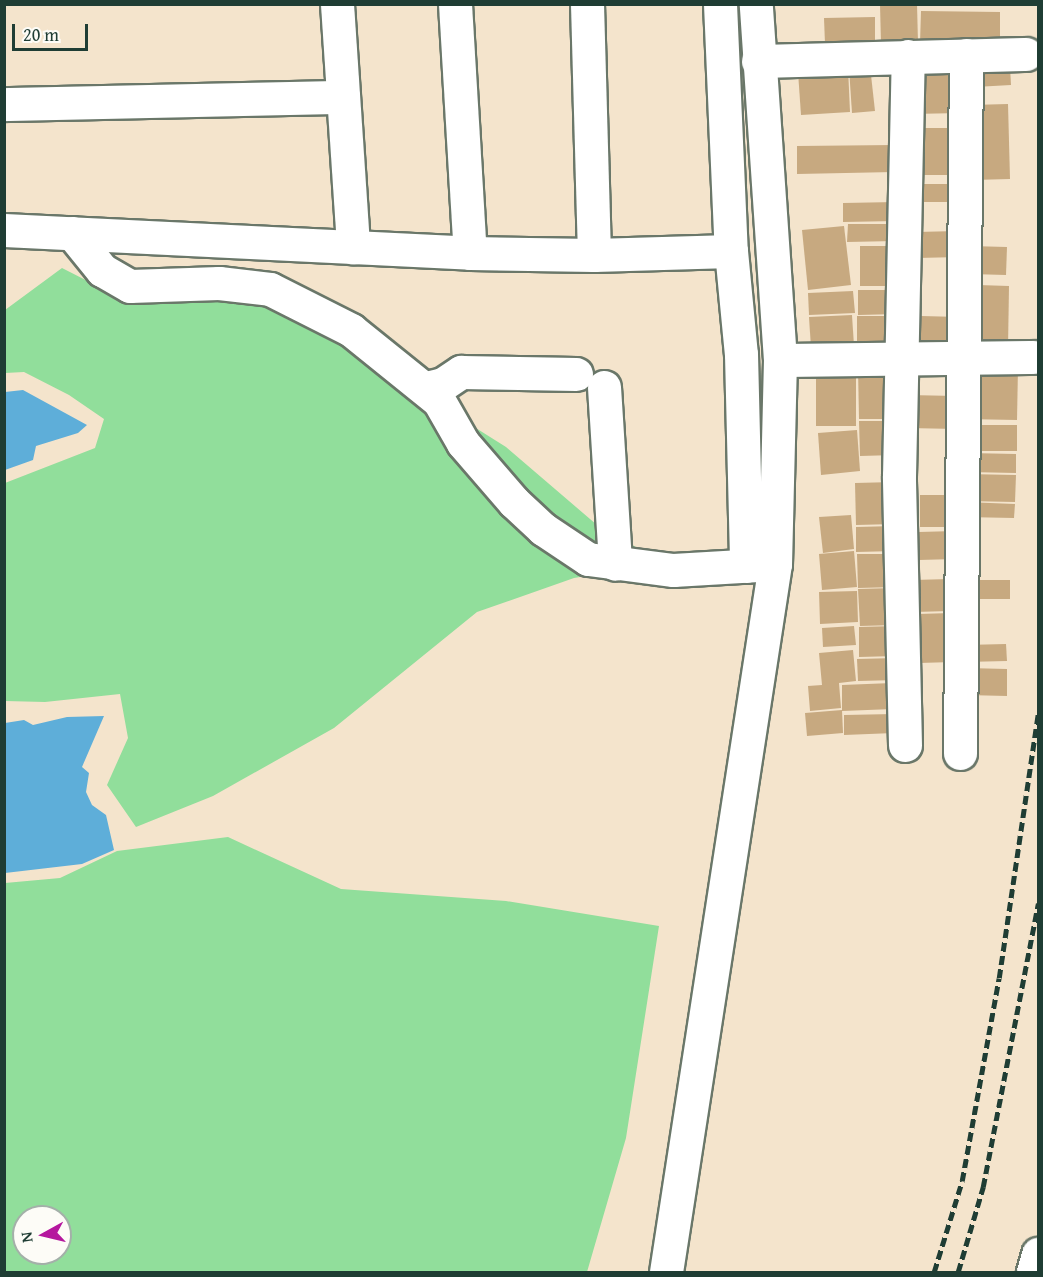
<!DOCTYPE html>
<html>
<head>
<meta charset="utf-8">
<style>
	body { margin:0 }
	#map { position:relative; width:1043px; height:1277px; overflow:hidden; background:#f4e4cc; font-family:"Gentium Book Plus",serif }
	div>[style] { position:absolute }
	.green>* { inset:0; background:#91de9b }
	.water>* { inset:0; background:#5eaed9 }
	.building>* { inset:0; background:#c7a980 }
	.roads { filter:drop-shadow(2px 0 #6a7769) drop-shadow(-2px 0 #6a7769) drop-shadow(0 2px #6a7769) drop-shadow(0 -2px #6a7769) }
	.minor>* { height:33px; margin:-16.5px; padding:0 16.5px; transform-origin:16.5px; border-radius:16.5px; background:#fff }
	.rail>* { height:4.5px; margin-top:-2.25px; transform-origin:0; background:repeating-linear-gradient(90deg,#1f3d34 0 9px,transparent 0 13.5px) }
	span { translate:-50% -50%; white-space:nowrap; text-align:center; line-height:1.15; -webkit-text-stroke:6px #fdfcf7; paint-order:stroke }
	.frame { position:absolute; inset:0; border:6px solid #1f3d34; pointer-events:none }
	.north { position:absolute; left:12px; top:1205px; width:60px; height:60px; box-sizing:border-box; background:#fdfcf7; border:2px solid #a4b0a9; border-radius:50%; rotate:262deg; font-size:16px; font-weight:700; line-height:24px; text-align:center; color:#1f3d34 }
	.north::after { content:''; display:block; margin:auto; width:21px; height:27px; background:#b5179e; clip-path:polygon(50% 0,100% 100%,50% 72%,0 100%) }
	.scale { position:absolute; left:12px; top:24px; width:76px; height:27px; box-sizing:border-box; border:3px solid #1f3d34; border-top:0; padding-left:8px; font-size:18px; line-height:21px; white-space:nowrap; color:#1f3d34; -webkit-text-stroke:4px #fdfcf7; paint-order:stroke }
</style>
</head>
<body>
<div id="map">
	<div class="green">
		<div style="clip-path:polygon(62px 268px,117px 296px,261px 293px,506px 447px,597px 525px,664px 563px,574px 578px,477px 612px,334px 728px,213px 796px,136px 827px,107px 785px,128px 738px,120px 694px,45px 702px,5px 701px,5px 483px,95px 448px,104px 419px,69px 395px,24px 372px,5px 373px,5px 310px)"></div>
		<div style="clip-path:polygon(evenodd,228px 837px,341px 889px,506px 901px,659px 926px,626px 1138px,587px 1272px,5px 1272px,5px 883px,60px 878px,117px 851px,228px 837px,24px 1217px,60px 1217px,60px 1253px,24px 1253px,24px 1217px)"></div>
	</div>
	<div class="water">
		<div style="clip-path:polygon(23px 390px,87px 425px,78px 433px,36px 446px,33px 460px,5px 470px,5px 392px)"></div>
		<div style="clip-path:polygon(104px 716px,82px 767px,89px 773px,86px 792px,92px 805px,106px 815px,114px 850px,82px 864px,5px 873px,5px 723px,24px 720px,33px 725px,67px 717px)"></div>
	</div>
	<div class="building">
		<div style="clip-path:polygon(880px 4px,917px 4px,918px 43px,881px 44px)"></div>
		<div style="clip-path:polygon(921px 11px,1000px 12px,1000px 44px,920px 43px)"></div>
		<div style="clip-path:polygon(875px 17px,875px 43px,825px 44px,824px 18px)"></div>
		<div style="clip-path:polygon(870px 66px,875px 111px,852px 113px,849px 68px)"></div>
		<div style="clip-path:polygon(960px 67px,961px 113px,912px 114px,911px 68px)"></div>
		<div style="clip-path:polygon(1010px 67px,1011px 85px,975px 87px,974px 69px)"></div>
		<div style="clip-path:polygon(848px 68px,850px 112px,801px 115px,798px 72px)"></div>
		<div style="clip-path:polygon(1008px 104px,1010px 179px,973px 180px,971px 105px)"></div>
		<div style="clip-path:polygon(913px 128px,961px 128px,960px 175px,913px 175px)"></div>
		<div style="clip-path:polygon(894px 145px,894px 172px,797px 174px,797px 146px)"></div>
		<div style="clip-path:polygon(915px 184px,962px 184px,962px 202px,915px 202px)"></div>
		<div style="clip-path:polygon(896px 202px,897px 221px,843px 222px,843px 203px)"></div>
		<div style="clip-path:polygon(848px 224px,896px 224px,896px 241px,847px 242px)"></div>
		<div style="clip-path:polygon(844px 226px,851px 285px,808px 290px,802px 230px)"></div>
		<div style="clip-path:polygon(958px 231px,960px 257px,917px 258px,916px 232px)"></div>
		<div style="clip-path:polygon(860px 246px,897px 246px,897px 286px,860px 286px)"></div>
		<div style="clip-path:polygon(970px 246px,1007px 247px,1006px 275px,970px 274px)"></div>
		<div style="clip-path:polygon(978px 285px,1009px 286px,1008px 348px,976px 347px)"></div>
		<div style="clip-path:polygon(858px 290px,898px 290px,898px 314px,858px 315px)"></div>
		<div style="clip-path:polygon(853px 291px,855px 313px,809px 315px,808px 293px)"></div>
		<div style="clip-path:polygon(852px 315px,854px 346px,811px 348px,809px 317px)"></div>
		<div style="clip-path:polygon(857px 316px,896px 316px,896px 347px,857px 347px)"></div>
		<div style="clip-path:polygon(921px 316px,960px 317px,959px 347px,920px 346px)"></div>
		<div style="clip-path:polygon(816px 363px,856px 363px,856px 426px,816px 426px)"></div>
		<div style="clip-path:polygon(965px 365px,1018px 367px,1017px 420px,963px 419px)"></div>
		<div style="clip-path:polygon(858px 368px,893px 368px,894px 419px,859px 419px)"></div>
		<div style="clip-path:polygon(908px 395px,956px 396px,956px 429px,908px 428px)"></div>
		<div style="clip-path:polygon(859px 421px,894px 421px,895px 455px,860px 456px)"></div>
		<div style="clip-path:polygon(972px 425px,1017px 425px,1017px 451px,971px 451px)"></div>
		<div style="clip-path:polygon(857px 430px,860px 471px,821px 475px,818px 433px)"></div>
		<div style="clip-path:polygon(969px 453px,1016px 454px,1016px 473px,968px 472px)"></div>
		<div style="clip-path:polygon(966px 474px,1016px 475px,1015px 502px,966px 501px)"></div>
		<div style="clip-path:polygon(894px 482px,895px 524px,856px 525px,855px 483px)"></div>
		<div style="clip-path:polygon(920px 495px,956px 495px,956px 527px,920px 527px)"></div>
		<div style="clip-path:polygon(965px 502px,1015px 504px,1014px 518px,964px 517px)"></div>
		<div style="clip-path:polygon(851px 515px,854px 549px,823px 553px,819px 517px)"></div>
		<div style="clip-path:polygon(895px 526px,896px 551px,856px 552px,856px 527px)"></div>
		<div style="clip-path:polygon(955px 531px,955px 559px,919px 560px,919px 532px)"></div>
		<div style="clip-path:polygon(854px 551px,857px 587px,822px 590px,819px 554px)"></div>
		<div style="clip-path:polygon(857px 554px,894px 554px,895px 587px,858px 588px)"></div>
		<div style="clip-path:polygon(950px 579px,950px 611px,914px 612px,913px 580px)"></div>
		<div style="clip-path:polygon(966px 580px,1010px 580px,1010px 599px,966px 599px)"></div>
		<div style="clip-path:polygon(894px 588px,895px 625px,860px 626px,858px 589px)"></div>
		<div style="clip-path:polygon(857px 591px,858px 622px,820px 624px,819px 592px)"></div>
		<div style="clip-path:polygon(951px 613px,953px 662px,919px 663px,918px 614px)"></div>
		<div style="clip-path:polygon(854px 626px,856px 645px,823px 647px,822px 628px)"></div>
		<div style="clip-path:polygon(896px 626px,896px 656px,859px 657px,859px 627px)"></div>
		<div style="clip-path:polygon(1006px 644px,1007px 661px,965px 662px,965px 645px)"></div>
		<div style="clip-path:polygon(853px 650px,856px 681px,839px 683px,841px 708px,810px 711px,808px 686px,822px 685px,819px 653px)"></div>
		<div style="clip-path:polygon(897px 658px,897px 680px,858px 681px,857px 659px)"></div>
		<div style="clip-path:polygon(967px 668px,1007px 669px,1007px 696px,966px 695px)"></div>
		<div style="clip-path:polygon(892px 683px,893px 709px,842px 711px,842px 685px)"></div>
		<div style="clip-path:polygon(842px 710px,843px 733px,807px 736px,805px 713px)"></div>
		<div style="clip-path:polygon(894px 714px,894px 733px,844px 735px,844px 715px)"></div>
	</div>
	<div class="roads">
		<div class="minor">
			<div style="left:337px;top:4px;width:244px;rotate:86.2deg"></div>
			<div style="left:455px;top:4px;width:249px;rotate:86.6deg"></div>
			<div style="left:587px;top:4px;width:251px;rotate:88.4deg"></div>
			<div style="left:720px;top:4px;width:247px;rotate:87.5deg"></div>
			<div style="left:731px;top:251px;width:103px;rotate:84.5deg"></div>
			<div style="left:741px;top:354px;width:212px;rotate:88.6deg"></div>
			<div style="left:758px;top:61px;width:268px;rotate:-1.5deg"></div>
			<div style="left:4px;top:104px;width:339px;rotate:-1.2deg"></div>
			<div style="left:4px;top:230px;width:467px;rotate:2.8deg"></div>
			<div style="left:470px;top:253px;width:124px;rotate:0.9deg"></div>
			<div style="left:594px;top:255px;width:137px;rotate:-1.7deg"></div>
			<div style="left:72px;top:233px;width:48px;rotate:51deg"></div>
			<div style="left:102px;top:270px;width:32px;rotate:30deg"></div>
			<div style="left:130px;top:286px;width:89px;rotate:-1.9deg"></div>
			<div style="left:219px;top:283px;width:51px;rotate:6.7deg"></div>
			<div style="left:270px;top:289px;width:91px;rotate:26.8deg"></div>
			<div style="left:351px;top:330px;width:113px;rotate:38.9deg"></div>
			<div style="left:439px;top:401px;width:48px;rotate:60.3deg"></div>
			<div style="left:463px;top:443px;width:78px;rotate:49.2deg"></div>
			<div style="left:514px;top:502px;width:40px;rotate:43deg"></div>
			<div style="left:543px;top:529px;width:54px;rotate:33.7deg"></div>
			<div style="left:588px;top:559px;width:86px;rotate:7.4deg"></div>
			<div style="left:673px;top:570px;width:102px;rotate:-3.4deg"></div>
			<div style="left:780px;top:360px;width:253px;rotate:-0.7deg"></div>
			<div style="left:604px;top:387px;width:177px;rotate:86.4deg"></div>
			<div style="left:426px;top:388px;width:17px;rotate:-13deg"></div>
			<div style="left:443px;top:384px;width:22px;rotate:-34deg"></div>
			<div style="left:461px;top:372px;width:115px;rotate:1deg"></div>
			<div style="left:905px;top:745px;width:269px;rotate:-91.3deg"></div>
			<div style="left:899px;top:476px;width:420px;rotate:-88.8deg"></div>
			<div style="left:960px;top:753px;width:698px;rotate:-89.51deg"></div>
			<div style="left:666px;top:1272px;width:716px;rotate:-81.25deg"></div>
			<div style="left:775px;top:564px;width:204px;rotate:-88.6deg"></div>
			<div style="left:780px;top:360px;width:357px;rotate:-93.9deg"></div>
			<div style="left:1033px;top:1272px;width:19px;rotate:-74deg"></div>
		</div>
	</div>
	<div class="rail">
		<div style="left:934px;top:1272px;width:95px;rotate:-72.9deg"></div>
		<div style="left:962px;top:1181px;width:206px;rotate:-79.7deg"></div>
		<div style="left:999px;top:978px;width:267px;rotate:-81.6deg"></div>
		<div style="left:958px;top:1272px;width:89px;rotate:-73.6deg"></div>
		<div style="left:983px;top:1187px;width:289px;rotate:-79deg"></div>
	</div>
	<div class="frame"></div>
	<div class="north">N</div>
	<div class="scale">20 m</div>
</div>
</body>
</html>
